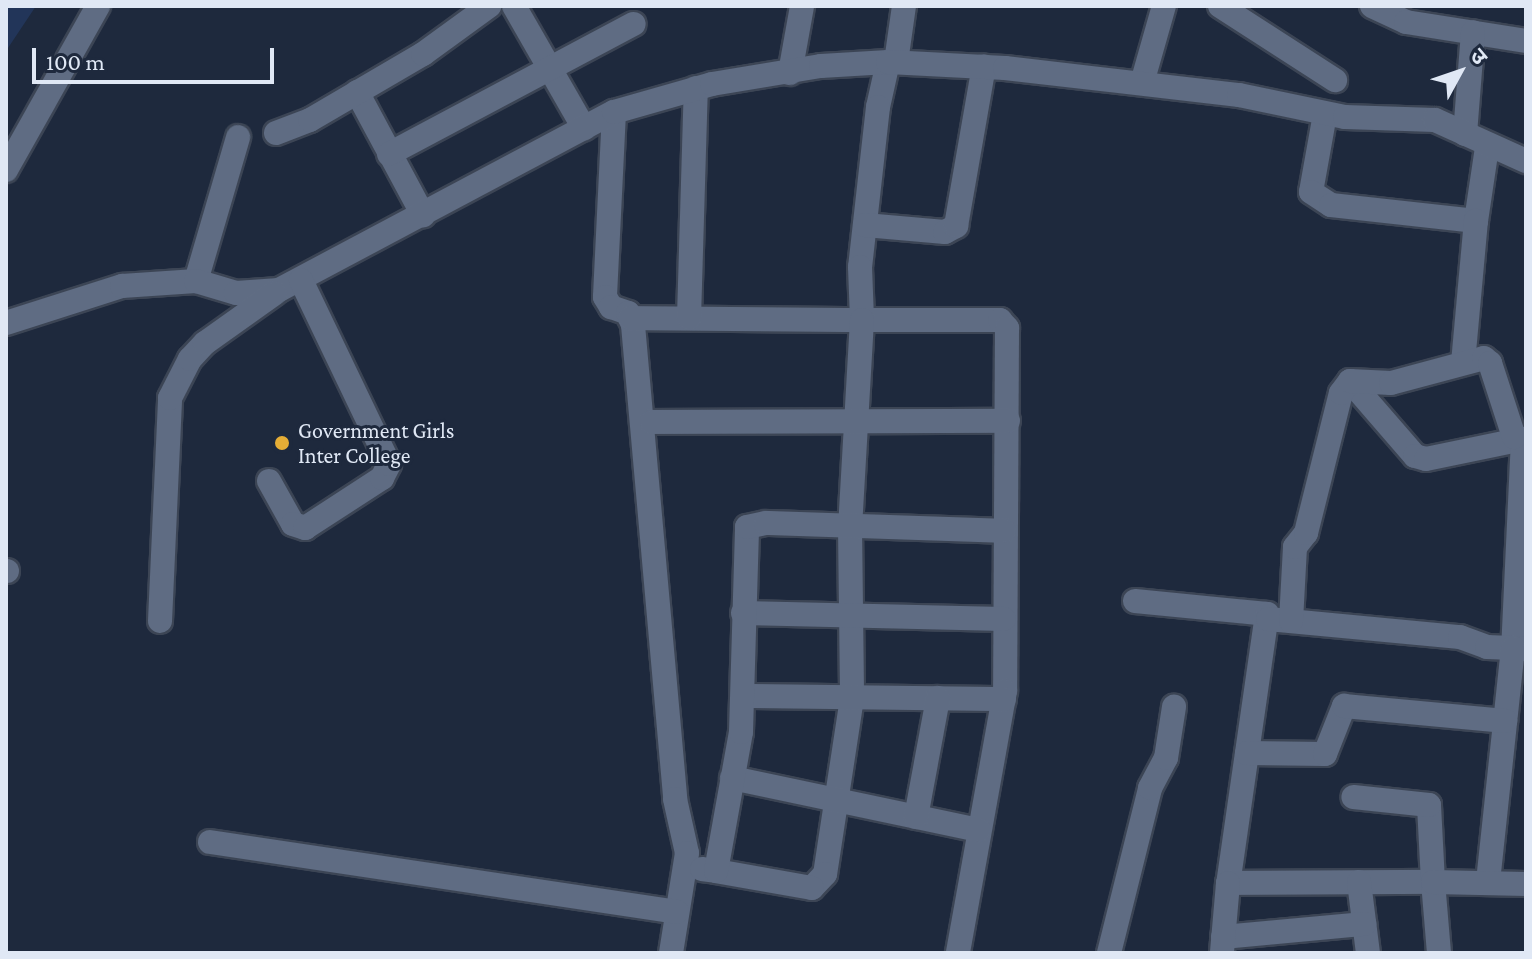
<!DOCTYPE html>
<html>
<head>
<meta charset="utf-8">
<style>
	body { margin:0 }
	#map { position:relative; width:1532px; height:959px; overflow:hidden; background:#1e293d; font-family:"Crimson Pro","Noto Sans Devanagari",serif }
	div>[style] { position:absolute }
	.green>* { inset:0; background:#223559 }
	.roads { filter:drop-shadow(2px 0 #3c4555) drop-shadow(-2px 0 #3c4555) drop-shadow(0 2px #3c4555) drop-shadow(0 -2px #3c4555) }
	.minor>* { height:24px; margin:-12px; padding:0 12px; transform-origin:12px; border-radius:12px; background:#5f6c83 }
	.dots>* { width:22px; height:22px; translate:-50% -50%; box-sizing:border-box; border:4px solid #1e293d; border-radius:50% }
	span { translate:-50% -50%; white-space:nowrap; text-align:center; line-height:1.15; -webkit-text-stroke:6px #1e293d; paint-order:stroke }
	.poi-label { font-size:22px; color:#e0e8f5 }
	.left { translate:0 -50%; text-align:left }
	.frame { position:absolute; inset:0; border:8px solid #e0e8f5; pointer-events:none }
	.north { position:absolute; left:1420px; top:32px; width:80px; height:80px; -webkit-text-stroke:6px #1e293d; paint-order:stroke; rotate:50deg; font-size:22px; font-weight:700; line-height:32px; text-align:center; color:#e0e8f5 }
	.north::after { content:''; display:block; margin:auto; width:28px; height:36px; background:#e0e8f5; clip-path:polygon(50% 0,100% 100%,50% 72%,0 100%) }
	.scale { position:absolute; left:32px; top:48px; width:242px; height:36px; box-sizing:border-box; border:4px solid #e0e8f5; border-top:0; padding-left:10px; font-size:24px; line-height:28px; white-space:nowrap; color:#e0e8f5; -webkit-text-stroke:6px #1e293d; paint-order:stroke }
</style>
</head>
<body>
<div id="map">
	<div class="green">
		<div style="clip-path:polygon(6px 6px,36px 6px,6px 51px)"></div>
	</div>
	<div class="roads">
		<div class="minor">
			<div style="left:514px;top:6px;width:141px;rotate:60.2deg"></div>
			<div style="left:1220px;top:6px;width:137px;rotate:32.8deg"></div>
			<div style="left:1372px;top:6px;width:38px;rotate:25deg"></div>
			<div style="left:1406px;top:22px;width:121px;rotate:9deg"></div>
			<div style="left:888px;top:62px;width:46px;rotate:102.5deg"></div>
			<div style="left:878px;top:107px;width:161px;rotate:96.4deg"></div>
			<div style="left:860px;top:267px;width:53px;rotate:87.8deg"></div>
			<div style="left:862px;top:320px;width:138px"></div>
			<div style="left:1000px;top:320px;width:11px;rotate:49deg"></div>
			<div style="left:1007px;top:328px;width:363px;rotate:90.3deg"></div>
			<div style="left:1005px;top:691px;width:266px;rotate:100.2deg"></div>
			<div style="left:896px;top:62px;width:57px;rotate:-81.9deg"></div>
			<div style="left:790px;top:73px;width:68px;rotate:-79.8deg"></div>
			<div style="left:1142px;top:83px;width:80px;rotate:-74.1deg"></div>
			<div style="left:357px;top:92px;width:140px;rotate:61.8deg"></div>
			<div style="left:614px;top:112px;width:185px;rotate:92.8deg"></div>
			<div style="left:605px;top:297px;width:12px;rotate:59deg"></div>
			<div style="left:611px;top:307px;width:18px;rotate:19deg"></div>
			<div style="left:628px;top:313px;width:13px;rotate:67deg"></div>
			<div style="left:633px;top:325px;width:476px;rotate:84.9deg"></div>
			<div style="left:675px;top:799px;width:55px;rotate:77.5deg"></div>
			<div style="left:687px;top:853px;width:101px;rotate:99.1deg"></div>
			<div style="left:1325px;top:114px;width:79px;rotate:100.2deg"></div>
			<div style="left:1311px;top:192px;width:24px;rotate:33deg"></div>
			<div style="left:1331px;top:205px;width:146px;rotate:6.3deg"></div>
			<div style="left:1476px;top:221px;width:75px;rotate:-81.5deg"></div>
			<div style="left:276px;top:133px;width:36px;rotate:-21deg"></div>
			<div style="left:310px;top:120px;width:131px;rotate:-30.3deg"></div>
			<div style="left:423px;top:54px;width:82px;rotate:-36deg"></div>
			<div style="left:1465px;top:134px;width:102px;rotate:-85.5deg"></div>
			<div style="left:389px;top:154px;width:277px;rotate:-28deg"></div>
			<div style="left:6px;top:170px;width:188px;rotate:-60.7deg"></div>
			<div style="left:865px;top:225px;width:80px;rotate:5deg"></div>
			<div style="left:945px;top:232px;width:13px;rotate:-29deg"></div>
			<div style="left:956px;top:226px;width:162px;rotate:-80.1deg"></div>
			<div style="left:196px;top:281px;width:150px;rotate:-73.7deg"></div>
			<div style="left:630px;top:318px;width:232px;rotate:0.5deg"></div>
			<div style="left:862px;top:320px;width:207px;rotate:93.3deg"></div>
			<div style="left:850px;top:527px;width:171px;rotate:89.3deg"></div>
			<div style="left:852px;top:698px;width:178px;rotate:98.7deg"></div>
			<div style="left:825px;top:874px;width:19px;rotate:133deg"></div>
			<div style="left:812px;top:888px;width:97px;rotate:-170deg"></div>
			<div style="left:689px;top:318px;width:230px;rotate:-88.3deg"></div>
			<div style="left:6px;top:323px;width:122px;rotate:-17.7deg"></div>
			<div style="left:122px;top:286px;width:74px;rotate:-3.9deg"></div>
			<div style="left:196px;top:281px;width:42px;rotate:16.7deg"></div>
			<div style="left:236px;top:293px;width:43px;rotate:-4deg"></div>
			<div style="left:279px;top:290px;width:379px;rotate:-28deg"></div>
			<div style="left:614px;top:112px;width:102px;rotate:-15.9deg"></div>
			<div style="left:712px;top:84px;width:110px;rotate:-9.4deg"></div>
			<div style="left:821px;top:66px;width:67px;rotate:-3.4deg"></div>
			<div style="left:888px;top:62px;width:117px;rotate:2.9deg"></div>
			<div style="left:1005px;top:68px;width:236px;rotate:6.6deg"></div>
			<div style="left:1239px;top:95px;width:108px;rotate:11.7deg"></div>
			<div style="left:1345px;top:117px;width:90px;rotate:1.9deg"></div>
			<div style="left:1435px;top:120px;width:100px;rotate:24.3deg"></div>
			<div style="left:1463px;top:363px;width:143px;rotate:-84.8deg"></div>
			<div style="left:1350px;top:381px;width:99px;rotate:49.1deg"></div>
			<div style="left:1415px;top:456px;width:11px;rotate:15deg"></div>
			<div style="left:1426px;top:459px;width:99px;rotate:-11.7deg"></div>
			<div style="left:1523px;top:439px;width:209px;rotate:92.7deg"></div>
			<div style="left:1513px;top:648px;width:13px;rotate:4deg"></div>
			<div style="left:652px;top:422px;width:356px;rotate:-0.2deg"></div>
			<div style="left:269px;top:481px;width:49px;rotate:60.8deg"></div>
			<div style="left:293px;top:524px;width:13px;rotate:18deg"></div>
			<div style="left:305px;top:528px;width:92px;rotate:-33deg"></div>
			<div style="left:382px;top:478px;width:16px;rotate:-63deg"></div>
			<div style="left:389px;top:464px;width:204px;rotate:-115.6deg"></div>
			<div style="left:6px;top:571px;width:1px"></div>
			<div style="left:1135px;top:601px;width:133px;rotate:5.6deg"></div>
			<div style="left:1267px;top:614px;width:272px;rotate:98.2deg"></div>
			<div style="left:1228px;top:883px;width:205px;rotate:-0.3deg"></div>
			<div style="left:1433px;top:882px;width:77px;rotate:-93deg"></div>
			<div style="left:1429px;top:805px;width:76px;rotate:-174deg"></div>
			<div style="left:743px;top:613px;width:261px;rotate:1.3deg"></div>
			<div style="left:1268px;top:619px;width:193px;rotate:5.4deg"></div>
			<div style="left:1460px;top:637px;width:29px;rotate:20deg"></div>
			<div style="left:1487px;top:647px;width:26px;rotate:2deg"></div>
			<div style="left:1513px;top:648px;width:236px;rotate:96.1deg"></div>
			<div style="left:160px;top:621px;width:223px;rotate:-87.4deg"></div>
			<div style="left:170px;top:398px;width:44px;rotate:-62.9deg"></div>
			<div style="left:190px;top:359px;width:22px;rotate:-47deg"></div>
			<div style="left:205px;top:343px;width:85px;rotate:-35.4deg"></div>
			<div style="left:1291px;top:621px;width:74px;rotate:-86.9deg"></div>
			<div style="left:1295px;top:547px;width:18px;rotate:-52deg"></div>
			<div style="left:1306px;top:533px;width:144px;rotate:-76deg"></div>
			<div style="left:1341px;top:393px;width:15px;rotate:-53deg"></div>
			<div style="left:1350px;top:381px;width:41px;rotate:2.8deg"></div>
			<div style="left:1391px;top:383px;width:96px;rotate:-15deg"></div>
			<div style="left:1484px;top:358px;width:8px;rotate:40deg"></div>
			<div style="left:1490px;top:363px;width:78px;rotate:72deg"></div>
			<div style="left:743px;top:696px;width:261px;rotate:0.7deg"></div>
			<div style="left:1247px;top:753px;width:78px;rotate:0.7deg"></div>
			<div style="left:1325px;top:754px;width:52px;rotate:-68.4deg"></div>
			<div style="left:1344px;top:706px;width:162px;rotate:5.3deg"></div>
			<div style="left:732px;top:778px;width:252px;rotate:11.9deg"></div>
			<div style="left:916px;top:817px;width:121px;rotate:-79.5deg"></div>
			<div style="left:210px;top:842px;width:472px;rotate:8.5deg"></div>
			<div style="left:702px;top:869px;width:14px;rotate:8deg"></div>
			<div style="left:716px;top:871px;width:141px;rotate:-79.8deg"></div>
			<div style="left:741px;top:732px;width:205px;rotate:-88.3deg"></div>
			<div style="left:747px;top:527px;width:19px;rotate:-12deg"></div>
			<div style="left:766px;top:523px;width:238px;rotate:1.9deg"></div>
			<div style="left:1359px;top:882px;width:72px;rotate:82.8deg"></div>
			<div style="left:1223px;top:937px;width:142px;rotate:-5.3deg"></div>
			<div style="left:1222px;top:952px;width:69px;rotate:-85deg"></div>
			<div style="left:1109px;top:953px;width:170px;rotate:-76deg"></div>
			<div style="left:1150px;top:788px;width:34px;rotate:-62deg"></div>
			<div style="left:1166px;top:758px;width:52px;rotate:-81.1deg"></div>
			<div style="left:1439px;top:953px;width:71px;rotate:-94.8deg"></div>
			<div style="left:1433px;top:882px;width:93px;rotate:1.2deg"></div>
		</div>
	</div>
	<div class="dots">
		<div style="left:282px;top:443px;background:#e5ad36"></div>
	</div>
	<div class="poi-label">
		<span class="left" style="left:298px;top:443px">Government Girls<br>Inter College</span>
	</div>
	<div class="frame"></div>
	<div class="north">उ</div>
	<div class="scale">100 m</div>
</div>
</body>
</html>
